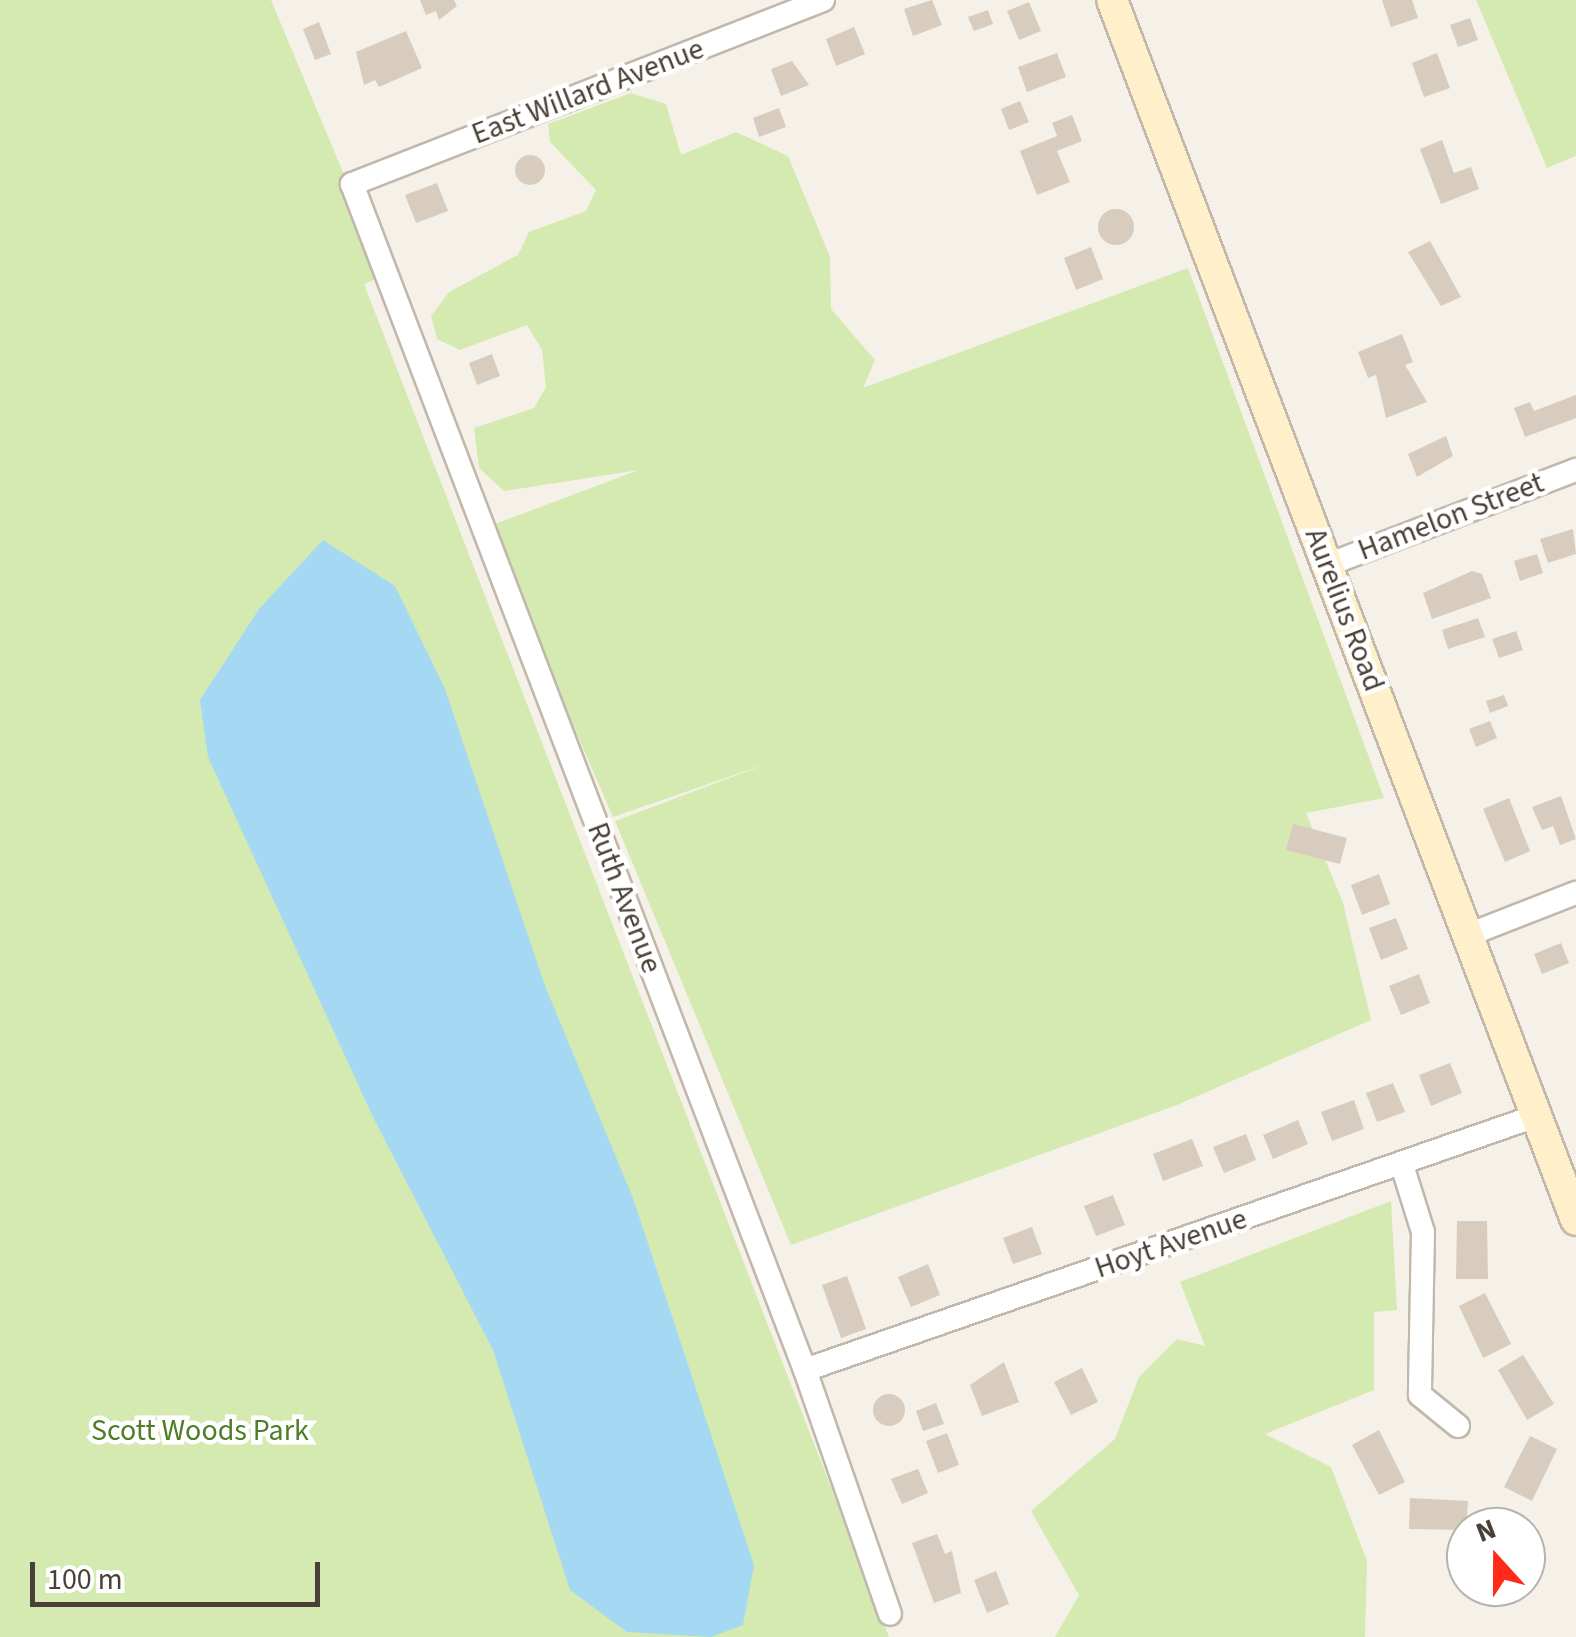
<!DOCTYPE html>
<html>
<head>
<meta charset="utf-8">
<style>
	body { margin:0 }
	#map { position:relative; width:1576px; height:1637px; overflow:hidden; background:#f5f1e9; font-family:"Source Sans 3",sans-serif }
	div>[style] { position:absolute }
	.green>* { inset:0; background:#d4eab1 }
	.water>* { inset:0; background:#a4d8f3 }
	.building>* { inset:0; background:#d7ccbe }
	.round { border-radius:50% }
	.roads { filter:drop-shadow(2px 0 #c1b8ab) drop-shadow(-2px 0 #c1b8ab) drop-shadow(0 2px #c1b8ab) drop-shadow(0 -2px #c1b8ab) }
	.street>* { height:22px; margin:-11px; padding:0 11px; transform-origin:11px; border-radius:11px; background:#fff }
	.secondary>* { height:30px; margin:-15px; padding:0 15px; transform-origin:15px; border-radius:15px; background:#ffefca }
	span { translate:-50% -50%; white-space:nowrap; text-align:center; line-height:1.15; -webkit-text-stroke:9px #fff; paint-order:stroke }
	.street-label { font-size:30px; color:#494137 }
	.park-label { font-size:30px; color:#4e7e27 }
	.north { position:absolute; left:1446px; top:1507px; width:100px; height:100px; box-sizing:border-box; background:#fff; border:2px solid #b6b3af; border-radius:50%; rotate:339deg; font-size:28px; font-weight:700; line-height:40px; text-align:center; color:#494137 }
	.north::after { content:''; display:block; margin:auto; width:35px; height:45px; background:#ff2a17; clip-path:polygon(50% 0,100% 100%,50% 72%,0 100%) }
	.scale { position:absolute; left:30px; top:1562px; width:290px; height:45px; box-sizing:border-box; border:5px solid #494137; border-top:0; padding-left:12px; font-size:30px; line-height:35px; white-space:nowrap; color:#494137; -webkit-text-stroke:8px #fff; paint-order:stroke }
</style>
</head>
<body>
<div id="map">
	<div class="green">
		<div style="clip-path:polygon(0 0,271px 0,386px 275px,364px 284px,889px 1637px,0 1637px)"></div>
		<div style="clip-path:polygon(1476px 0,1576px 0,1576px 156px,1547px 168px)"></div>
		<div style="clip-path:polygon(631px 93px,666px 104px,681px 155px,736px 132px,788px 156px,830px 257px,831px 309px,875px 360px,863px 388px,1188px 268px,1384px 798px,1306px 813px,1343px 903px,1371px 1020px,1177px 1105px,791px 1245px,615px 821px,769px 763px,613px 817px,487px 527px,639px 470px,504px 491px,479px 468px,474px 428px,534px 408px,546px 387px,542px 350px,527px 325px,460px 350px,437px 339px,431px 316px,449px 292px,518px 255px,529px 232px,586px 211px,596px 190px,550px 142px,548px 124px)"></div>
		<div style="clip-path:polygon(1391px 1201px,1397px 1310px,1374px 1312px,1374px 1390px,1265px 1434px,1331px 1467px,1367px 1561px,1365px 1637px,1055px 1637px,1079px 1595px,1031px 1511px,1115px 1439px,1139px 1377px,1177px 1339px,1205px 1346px,1180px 1282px)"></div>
	</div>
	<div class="water">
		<div style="clip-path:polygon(323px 540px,395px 586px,445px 689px,545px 986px,633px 1198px,754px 1565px,743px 1625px,711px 1637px,627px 1632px,570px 1590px,493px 1350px,373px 1117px,208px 757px,200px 700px,259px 609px)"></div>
	</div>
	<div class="building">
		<div style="clip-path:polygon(420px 0,454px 0,457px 6px,439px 20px,436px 11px,426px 15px)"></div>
		<div style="clip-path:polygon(932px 0,942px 25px,913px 36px,904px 9px)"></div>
		<div style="clip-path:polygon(1382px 0,1412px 0,1418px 18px,1391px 27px)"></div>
		<div style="clip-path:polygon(1029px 2px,1041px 31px,1019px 40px,1007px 11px)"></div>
		<div style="clip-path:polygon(988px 10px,993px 24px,974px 31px,968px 17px)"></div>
		<div style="clip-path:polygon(1470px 18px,1478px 40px,1458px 47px,1450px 25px)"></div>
		<div style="clip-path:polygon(319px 22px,331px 54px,315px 60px,303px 29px)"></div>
		<div style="clip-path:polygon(854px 27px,865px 54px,836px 66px,826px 39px)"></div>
		<div style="clip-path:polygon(406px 31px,422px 68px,379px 87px,375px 80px,364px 85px,356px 52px)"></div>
		<div style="clip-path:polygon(1057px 53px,1066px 77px,1027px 92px,1018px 67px)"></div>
		<div style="clip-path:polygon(1437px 53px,1450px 88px,1424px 97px,1412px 63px)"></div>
		<div style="clip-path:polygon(792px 61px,809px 85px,781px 96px,771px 69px)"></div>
		<div style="clip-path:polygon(1020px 101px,1029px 122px,1009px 130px,1001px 109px)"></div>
		<div style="clip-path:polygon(779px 108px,786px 127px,759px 137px,753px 118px)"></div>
		<div style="clip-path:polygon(1072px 115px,1082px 141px,1057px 151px,1070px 182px,1037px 195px,1020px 151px,1057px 136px,1052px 123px)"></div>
		<div style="clip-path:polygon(1442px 140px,1454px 173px,1471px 167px,1479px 189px,1441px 204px,1420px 149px)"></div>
		<div class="round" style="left:515px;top:155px;width:30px;height:30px"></div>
		<div style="clip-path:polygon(437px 183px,448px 211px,416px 223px,405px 195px)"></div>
		<div class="round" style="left:1098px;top:209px;width:36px;height:36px"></div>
		<div style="clip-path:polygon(1430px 241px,1461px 297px,1441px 306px,1408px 252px)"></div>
		<div style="clip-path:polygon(1091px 247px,1103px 279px,1076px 290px,1064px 258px)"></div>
		<div style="clip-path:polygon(1402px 334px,1413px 362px,1405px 365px,1427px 402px,1386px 418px,1376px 375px,1368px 378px,1358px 352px)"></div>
		<div style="clip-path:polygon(492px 354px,500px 376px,477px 385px,469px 363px)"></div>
		<div style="clip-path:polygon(1576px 395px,1576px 418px,1525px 437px,1514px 408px,1530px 402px,1534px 411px)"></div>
		<div style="clip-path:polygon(1446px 436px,1453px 456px,1417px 477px,1408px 454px)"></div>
		<div style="clip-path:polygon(1573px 529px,1576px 554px,1548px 563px,1540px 539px)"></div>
		<div style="clip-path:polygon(1537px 554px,1543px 573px,1520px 581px,1514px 561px)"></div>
		<div style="clip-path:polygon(1472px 571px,1482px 574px,1491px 598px,1432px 619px,1423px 593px)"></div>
		<div style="clip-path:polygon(1478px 618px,1485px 637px,1448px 649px,1442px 630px)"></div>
		<div style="clip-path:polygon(1516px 631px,1523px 650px,1499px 658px,1492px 639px)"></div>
		<div style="clip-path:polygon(1504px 695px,1508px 706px,1490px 713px,1486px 701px)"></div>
		<div style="clip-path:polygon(1490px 721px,1497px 738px,1476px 747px,1469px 729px)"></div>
		<div style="clip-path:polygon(1561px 796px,1576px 839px,1560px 845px,1553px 826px,1542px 830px,1532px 807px)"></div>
		<div style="clip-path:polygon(1509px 798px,1530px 851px,1505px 862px,1483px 809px)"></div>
		<div style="clip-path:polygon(1293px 824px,1347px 838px,1340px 864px,1286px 850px)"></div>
		<div style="clip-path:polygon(1379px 874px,1390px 904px,1362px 915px,1351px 885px)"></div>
		<div style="clip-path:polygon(1396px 918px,1408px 949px,1381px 960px,1369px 928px)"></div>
		<div style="clip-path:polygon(1561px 943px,1569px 963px,1542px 974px,1534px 954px)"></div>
		<div style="clip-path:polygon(1419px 974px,1430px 1003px,1401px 1015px,1389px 986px)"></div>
		<div style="clip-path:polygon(1450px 1063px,1462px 1093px,1431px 1106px,1419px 1075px)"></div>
		<div style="clip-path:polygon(1393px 1083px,1405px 1112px,1377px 1122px,1366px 1093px)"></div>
		<div style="clip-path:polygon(1354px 1100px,1364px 1129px,1332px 1141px,1321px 1112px)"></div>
		<div style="clip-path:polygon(1298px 1120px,1308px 1144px,1273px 1159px,1263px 1135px)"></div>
		<div style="clip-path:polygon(1246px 1134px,1256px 1160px,1224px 1173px,1213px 1147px)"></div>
		<div style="clip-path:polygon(1192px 1139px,1203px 1166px,1163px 1181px,1153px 1154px)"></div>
		<div style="clip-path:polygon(1113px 1195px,1125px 1225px,1096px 1236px,1084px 1206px)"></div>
		<div style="clip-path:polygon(1457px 1221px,1487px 1221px,1488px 1279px,1456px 1279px)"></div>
		<div style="clip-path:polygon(1032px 1227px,1042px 1254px,1013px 1264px,1003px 1238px)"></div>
		<div style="clip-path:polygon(928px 1264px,940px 1295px,911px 1307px,898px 1277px)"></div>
		<div style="clip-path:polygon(847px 1276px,866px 1329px,841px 1338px,822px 1285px)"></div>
		<div style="clip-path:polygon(1485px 1293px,1511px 1344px,1483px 1358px,1459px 1306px)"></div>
		<div style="clip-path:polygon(1523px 1355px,1554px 1404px,1527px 1420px,1498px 1370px)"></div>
		<div style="clip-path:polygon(1004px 1362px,1019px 1402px,982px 1416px,970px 1385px)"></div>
		<div style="clip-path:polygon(1082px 1368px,1098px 1402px,1071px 1415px,1054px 1382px)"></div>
		<div class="round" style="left:873px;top:1394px;width:32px;height:32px"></div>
		<div style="clip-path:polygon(936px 1403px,944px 1424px,923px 1431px,916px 1411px)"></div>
		<div style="clip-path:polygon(1379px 1430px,1405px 1482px,1379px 1495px,1352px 1445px)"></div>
		<div style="clip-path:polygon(947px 1433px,959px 1465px,938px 1473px,926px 1441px)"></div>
		<div style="clip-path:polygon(1530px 1436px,1557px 1449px,1532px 1501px,1504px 1487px)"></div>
		<div style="clip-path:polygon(918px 1469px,928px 1493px,902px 1504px,891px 1479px)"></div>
		<div style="clip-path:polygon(1410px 1498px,1468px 1501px,1466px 1530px,1409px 1529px)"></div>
		<div style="clip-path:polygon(937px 1534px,945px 1554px,952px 1551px,961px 1593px,934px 1603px,912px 1543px)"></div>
		<div style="clip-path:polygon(996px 1571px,1009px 1604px,987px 1613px,974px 1580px)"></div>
	</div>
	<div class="roads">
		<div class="street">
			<div style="left:823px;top:0;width:506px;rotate:158.66deg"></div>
			<div style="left:352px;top:184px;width:1270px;rotate:69.1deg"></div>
			<div style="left:805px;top:1370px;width:258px;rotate:70.8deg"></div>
			<div style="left:1327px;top:565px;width:267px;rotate:-20.9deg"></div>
			<div style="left:1468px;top:935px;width:116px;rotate:-21.3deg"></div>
			<div style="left:1402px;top:1165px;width:70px;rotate:72.6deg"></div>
			<div style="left:1423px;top:1232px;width:163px;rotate:91.1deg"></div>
			<div style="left:1420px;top:1395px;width:49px;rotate:39.2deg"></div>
			<div style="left:805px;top:1370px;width:774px;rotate:-19.16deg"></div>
		</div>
		<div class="secondary">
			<div style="left:1112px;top:0;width:1305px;rotate:69.18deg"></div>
		</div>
	</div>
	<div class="street-label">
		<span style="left:588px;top:92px;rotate:-21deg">East Willard Avenue</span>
		<span style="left:1451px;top:517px;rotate:-21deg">Hamelon Street</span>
		<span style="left:1344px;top:610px;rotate:69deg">Aurelius Road</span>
		<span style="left:624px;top:898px;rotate:69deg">Ruth Avenue</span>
		<span style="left:1171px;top:1244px;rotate:-19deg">Hoyt Avenue</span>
	</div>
	<div class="park-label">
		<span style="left:200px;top:1431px">Scott Woods Park</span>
	</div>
	<div class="north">N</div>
	<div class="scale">100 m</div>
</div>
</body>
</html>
